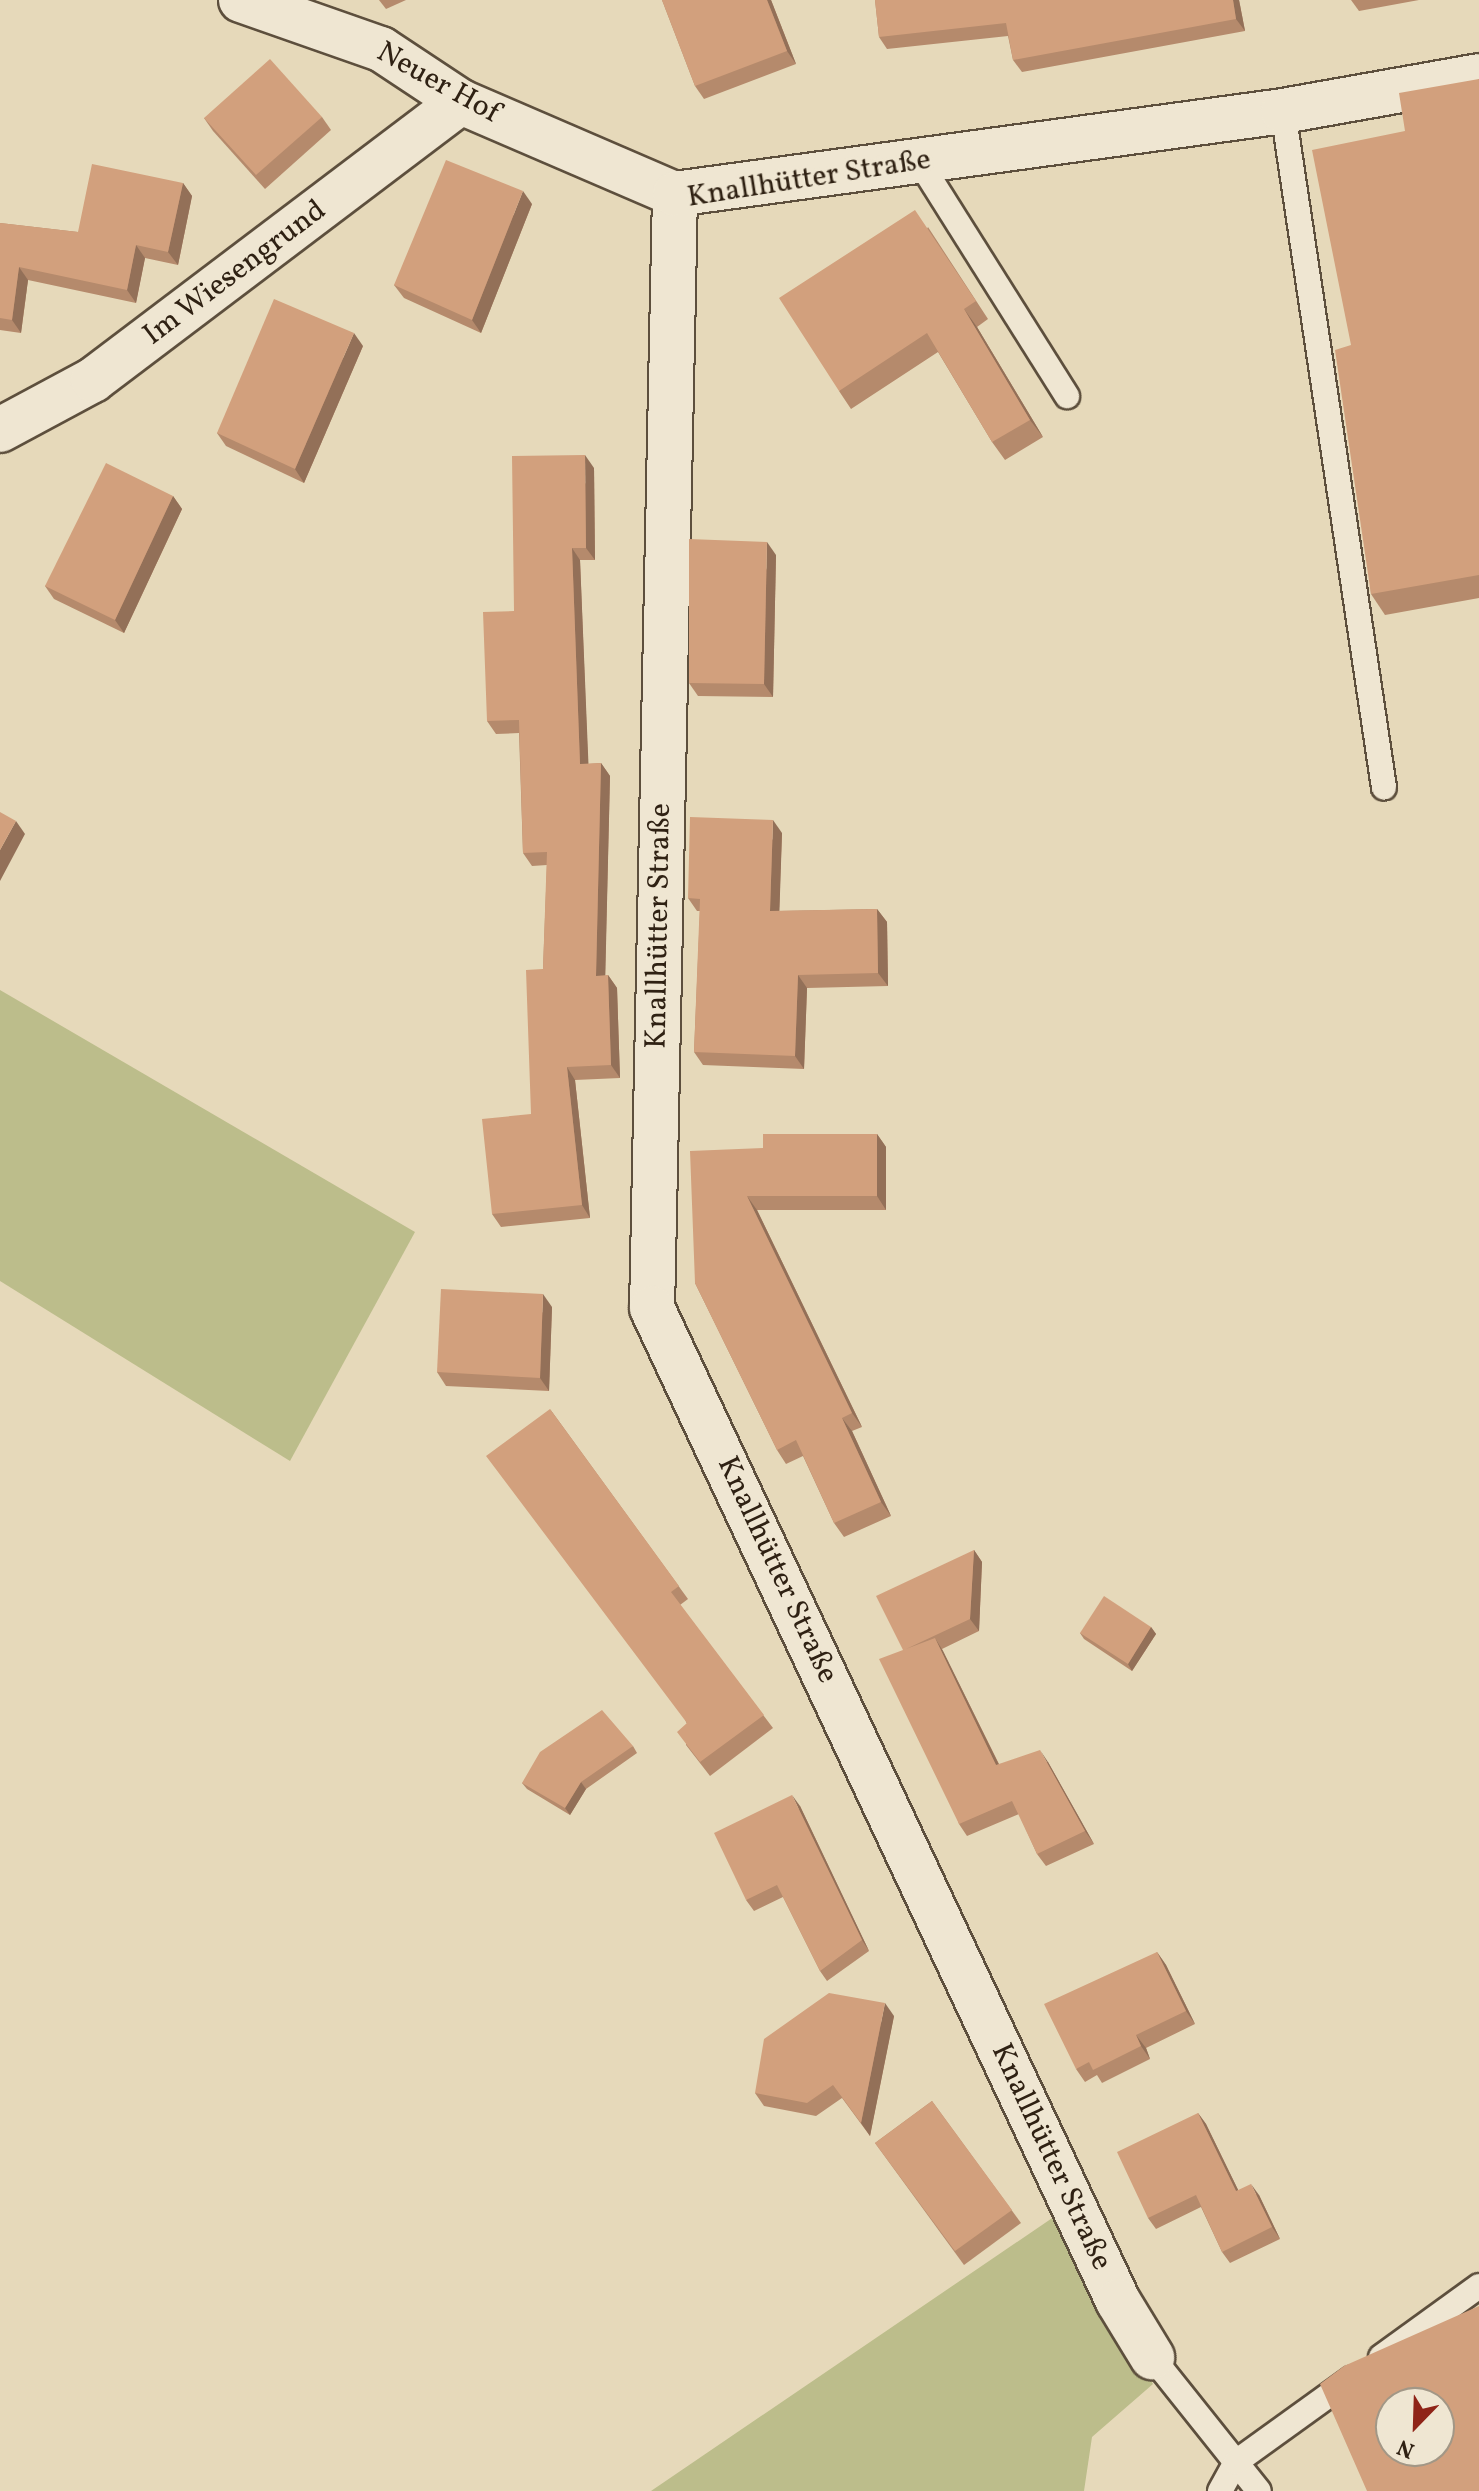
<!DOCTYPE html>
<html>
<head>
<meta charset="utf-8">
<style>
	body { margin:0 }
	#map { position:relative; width:1479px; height:2491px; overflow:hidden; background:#e6d9ba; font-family:Vollkorn,serif }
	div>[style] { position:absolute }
	.green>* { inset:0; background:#bcbd8b }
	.roads { filter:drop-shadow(2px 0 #5d4f3d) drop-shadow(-2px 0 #5d4f3d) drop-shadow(0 2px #5d4f3d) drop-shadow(0 -2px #5d4f3d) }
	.service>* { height:24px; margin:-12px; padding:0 12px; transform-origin:12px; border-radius:12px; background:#efe6d2 }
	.minor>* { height:44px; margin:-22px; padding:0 22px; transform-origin:22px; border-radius:22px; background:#efe6d2 }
	.wall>* { inset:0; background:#b58a6c }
	.shaded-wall>* { inset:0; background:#937058 }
	.building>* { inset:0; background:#d2a07d }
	span { translate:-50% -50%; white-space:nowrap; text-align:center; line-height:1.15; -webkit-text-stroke:6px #efe6d2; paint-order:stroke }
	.street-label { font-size:30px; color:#2f2113 }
	.north { position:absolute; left:1375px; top:2387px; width:80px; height:80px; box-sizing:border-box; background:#efe6d2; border:2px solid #a29786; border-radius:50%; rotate:203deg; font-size:22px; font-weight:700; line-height:32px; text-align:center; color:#2f2113 }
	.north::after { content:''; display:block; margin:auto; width:28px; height:36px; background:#8f2418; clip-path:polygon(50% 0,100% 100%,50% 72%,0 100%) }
</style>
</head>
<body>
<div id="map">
	<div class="green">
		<div style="clip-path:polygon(0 990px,415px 1232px,290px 1461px,0 1281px)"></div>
		<div style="clip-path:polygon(1064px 2210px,1153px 2384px,1092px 2437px,1084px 2491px,651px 2491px)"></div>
	</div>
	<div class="roads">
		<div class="service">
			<div style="left:1283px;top:111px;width:684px;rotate:81.51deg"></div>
			<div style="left:919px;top:161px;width:278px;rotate:57.8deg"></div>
			<div style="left:1152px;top:2357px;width:171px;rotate:51.4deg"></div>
			<div style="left:1381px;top:2357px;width:121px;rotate:-35.9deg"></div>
			<div style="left:1220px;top:2491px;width:33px;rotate:-61deg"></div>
			<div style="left:1236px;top:2462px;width:142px;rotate:-35.8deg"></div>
		</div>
		<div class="minor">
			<div style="left:241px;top:0;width:148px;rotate:19.3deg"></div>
			<div style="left:381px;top:49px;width:96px;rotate:33.5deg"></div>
			<div style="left:461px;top:102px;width:233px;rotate:23.3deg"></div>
			<div style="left:675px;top:194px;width:1114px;rotate:91.18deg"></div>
			<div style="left:652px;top:1308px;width:1097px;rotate:64.86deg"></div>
			<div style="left:1118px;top:2301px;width:66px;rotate:58.7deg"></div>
			<div style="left:675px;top:194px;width:614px;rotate:-7.77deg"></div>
			<div style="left:1283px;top:111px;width:199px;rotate:-10.1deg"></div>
			<div style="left:0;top:430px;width:106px;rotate:-28.3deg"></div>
			<div style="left:93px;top:380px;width:461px;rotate:-37.1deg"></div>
		</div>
	</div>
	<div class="wall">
		<div style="clip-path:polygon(379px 0,406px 0,386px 9px)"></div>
		<div style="clip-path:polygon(662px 0,771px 0,796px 64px,704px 99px,695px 86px)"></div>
		<div style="clip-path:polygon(875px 0,1239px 0,1245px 31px,1022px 72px,1013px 60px,1008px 36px,887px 49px,879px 37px)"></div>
		<div style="clip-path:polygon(1351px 0,1419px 0,1359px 11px)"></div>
		<div style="clip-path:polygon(1479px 79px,1479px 598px,1385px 615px,1371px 594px,1351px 345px,1405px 131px)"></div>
		<div style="clip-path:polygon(322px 117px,331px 130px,265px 189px,213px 131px,204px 118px)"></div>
		<div style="clip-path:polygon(183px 183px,192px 196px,178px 265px,145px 258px,136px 303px,28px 280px,21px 333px,0 330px,0 223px,78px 232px)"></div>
		<div style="clip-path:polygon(532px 204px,481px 333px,404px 298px,394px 285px)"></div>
		<div style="clip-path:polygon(928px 227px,988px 319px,977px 327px,1043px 437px,1005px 460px,992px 442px,938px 352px,851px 409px,839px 391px)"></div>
		<div style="clip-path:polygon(363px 346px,304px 483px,226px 446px,217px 433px)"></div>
		<div style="clip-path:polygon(594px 468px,595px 560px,580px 560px,588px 764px,601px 763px,610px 776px,605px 976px,608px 975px,617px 988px,620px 1078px,575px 1080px,590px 1218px,501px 1227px,492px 1214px,531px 1114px,543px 969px,547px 865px,532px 866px,523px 853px,519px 733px,496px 734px,487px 721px,514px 611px)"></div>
		<div style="clip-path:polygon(173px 496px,182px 509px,124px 633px,54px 599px,45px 586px)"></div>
		<div style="clip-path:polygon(776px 555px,773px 697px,698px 696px,689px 683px)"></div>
		<div style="clip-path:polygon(782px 833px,779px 911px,877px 909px,887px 922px,888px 986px,807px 988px,804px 1069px,703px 1065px,694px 1052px,700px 911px,697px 911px,688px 898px)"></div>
		<div style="clip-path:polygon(877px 1134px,886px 1147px,886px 1210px,757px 1210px,862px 1427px,852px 1431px,891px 1516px,844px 1537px,834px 1523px,803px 1456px,786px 1464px,777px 1450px,695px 1283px,763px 1148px)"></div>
		<div style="clip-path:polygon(552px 1307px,549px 1391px,446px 1386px,437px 1372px)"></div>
		<div style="clip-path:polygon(550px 1409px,688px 1599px,680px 1605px,773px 1728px,710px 1776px,686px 1745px,687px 1724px)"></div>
		<div style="clip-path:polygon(974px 1550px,982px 1562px,979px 1631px,942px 1649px,999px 1764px,1048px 1762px,1094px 1844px,1046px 1866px,1037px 1854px,1019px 1814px,967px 1836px,959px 1824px,903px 1650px)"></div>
		<div style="clip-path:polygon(1151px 1627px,1156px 1634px,1132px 1671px,1084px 1639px,1080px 1633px)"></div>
		<div style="clip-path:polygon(633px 1746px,637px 1753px,586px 1789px,570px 1815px,527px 1789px,522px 1783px)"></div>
		<div style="clip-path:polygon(800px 1806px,869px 1951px,827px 1981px,820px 1971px,783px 1897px,754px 1911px,746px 1900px)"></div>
		<div style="clip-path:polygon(1157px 1952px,1166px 1965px,1195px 2024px,1146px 2048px,1150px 2059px,1102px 2083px,1097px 2075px,1085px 2082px,1076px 2069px)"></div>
		<div style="clip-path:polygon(894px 2016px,870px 2136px,842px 2098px,816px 2116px,764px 2106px,755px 2093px)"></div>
		<div style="clip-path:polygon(932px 2101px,1021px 2223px,964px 2265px,875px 2143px)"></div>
		<div style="clip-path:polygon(1198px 2113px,1206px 2124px,1238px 2190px,1259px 2195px,1280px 2239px,1230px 2263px,1222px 2252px,1201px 2207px,1156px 2229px,1148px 2218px)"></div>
	</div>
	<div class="shaded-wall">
		<div style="clip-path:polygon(767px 0,771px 0,796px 64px,787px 51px)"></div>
		<div style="clip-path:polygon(1233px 0,1239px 0,1245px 31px,1236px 19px)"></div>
		<div style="clip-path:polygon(183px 183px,192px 196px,178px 265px,168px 252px)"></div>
		<div style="clip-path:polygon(523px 191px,532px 204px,481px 333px,472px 320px)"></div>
		<div style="clip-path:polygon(136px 245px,145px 258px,136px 303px,127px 290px)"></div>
		<div style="clip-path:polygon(19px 267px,28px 280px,21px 333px,12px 320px)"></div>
		<div style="clip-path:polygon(964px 309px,977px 327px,1043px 437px,1030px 420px)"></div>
		<div style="clip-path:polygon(354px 333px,363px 346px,304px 483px,295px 469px)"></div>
		<div style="clip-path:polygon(585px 455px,594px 468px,595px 560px,586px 548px)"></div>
		<div style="clip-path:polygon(173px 496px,182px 509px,124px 633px,115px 620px)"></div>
		<div style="clip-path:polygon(767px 542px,776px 555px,773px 697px,764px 684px)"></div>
		<div style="clip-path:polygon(572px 548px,580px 560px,589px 777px,580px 764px)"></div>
		<div style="clip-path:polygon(601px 763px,610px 776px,605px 988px,596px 976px)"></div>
		<div style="clip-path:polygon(773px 820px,782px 833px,779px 924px,770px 911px)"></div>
		<div style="clip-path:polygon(16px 821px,25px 834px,0 881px,0 850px)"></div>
		<div style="clip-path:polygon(877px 909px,887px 922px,888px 986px,878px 973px)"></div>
		<div style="clip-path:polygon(608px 975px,617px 988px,620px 1078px,611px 1065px)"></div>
		<div style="clip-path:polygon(798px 975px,807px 988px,804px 1069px,795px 1056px)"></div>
		<div style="clip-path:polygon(567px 1067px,575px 1080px,590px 1218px,582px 1205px)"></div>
		<div style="clip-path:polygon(877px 1134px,886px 1147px,886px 1210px,877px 1196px)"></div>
		<div style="clip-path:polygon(747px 1196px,757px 1210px,862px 1427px,852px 1413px)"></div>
		<div style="clip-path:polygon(543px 1294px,552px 1307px,549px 1391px,540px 1378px)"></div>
		<div style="clip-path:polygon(842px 1418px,852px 1431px,891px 1516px,881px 1502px)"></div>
		<div style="clip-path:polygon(974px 1550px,982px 1562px,979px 1631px,970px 1619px)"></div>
		<div style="clip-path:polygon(1151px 1627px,1156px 1634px,1132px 1671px,1128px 1664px)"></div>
		<div style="clip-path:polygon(935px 1638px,943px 1651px,1005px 1777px,996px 1765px)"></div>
		<div style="clip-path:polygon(1040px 1750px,1048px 1762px,1094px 1844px,1085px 1831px)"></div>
		<div style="clip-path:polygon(581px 1782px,586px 1789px,570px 1815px,565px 1808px)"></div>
		<div style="clip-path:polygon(792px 1795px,800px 1806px,869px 1951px,862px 1940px)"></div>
		<div style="clip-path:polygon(1157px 1952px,1166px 1965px,1195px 2024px,1186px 2011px)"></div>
		<div style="clip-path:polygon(885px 2003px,894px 2016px,870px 2136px,861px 2123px)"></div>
		<div style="clip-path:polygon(1136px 2035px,1146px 2048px,1150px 2059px,1141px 2046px)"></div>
		<div style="clip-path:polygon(1198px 2113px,1206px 2124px,1244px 2202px,1236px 2191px)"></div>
		<div style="clip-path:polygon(1251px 2184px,1259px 2195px,1280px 2239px,1272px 2227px)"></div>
	</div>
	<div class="building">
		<div style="clip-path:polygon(662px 0,767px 0,787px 51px,695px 86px)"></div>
		<div style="clip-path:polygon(875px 0,1233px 0,1236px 19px,1013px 60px,1006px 23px,879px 37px)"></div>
		<div style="clip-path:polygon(270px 59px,322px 117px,256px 175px,204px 118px)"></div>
		<div style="clip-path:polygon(1479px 79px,1479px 575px,1371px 594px,1335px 350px,1351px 345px,1312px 150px,1405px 131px,1399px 93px)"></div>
		<div style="clip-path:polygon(446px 160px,523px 191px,472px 320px,394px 285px)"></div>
		<div style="clip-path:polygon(92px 164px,183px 183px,168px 252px,136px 245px,127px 290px,19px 267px,12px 320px,0 318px,0 223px,78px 232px)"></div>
		<div style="clip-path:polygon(915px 210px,976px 301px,964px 309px,1030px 420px,992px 442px,927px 333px,839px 391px,779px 298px)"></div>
		<div style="clip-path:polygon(274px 299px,354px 333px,295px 469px,217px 433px)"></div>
		<div style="clip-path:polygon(585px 455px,586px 548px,572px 548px,580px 764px,601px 763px,596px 976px,608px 975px,611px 1065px,567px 1067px,582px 1205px,492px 1214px,482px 1119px,531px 1114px,526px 970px,543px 969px,547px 852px,523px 853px,519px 720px,487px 721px,483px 612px,514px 611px,512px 456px)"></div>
		<div style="clip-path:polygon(106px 463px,173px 496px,115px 620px,45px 586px)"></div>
		<div style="clip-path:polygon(689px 539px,767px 542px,764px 684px,689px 683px)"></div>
		<div style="clip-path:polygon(0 812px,16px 821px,0 850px)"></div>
		<div style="clip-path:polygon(690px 817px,773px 820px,770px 911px,877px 909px,878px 973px,798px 975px,795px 1056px,694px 1052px,700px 899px,688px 898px)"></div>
		<div style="clip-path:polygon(763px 1134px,877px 1134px,877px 1196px,747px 1196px,852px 1413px,842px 1418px,881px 1502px,834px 1523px,796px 1440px,777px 1450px,695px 1283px,690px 1151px,763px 1148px)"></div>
		<div style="clip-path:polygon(441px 1289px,543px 1294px,540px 1378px,437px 1372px)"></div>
		<div style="clip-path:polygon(550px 1409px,679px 1586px,671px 1592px,764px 1715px,700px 1762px,677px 1732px,687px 1723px,486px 1456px)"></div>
		<div style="clip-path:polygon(974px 1550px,970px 1619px,906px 1649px,935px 1638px,996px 1765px,1040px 1750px,1085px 1831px,1037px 1854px,1012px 1801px,959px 1824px,879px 1659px,903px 1650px,876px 1596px)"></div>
		<div style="clip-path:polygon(1104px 1596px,1151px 1627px,1128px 1664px,1080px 1633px)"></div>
		<div style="clip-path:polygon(602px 1710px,633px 1746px,581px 1782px,565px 1808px,522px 1783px,540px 1752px)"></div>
		<div style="clip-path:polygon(792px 1795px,862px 1940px,820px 1971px,777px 1885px,746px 1900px,714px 1833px)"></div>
		<div style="clip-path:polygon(1157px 1952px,1186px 2011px,1136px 2035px,1141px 2046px,1093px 2070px,1089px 2062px,1076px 2069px,1044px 2004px)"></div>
		<div style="clip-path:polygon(829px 1993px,885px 2003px,861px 2123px,833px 2085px,807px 2103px,755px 2093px,764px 2039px)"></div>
		<div style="clip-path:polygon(932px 2101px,1012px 2210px,955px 2251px,875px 2143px)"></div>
		<div style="clip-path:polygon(1198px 2113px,1236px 2191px,1251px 2184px,1272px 2227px,1222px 2252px,1196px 2195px,1148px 2218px,1117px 2152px)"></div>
		<div style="clip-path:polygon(evenodd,1479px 2306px,1479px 2491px,1367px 2491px,1320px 2384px,1344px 2366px,1479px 2306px,1391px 2403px,1439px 2403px,1439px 2451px,1391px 2451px,1391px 2403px)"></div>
	</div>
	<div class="street-label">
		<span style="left:438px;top:83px;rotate:29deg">Neuer Hof</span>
		<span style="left:809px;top:179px;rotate:-9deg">Knallhütter Straße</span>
		<span style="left:235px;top:273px;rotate:-37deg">Im Wiesengrund</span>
		<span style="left:659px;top:926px;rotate:-89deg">Knallhütter Straße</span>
		<span style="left:777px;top:1570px;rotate:65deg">Knallhütter Straße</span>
		<span style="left:1051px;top:2157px;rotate:65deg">Knallhütter Straße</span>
	</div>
	<div class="north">N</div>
</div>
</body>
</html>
